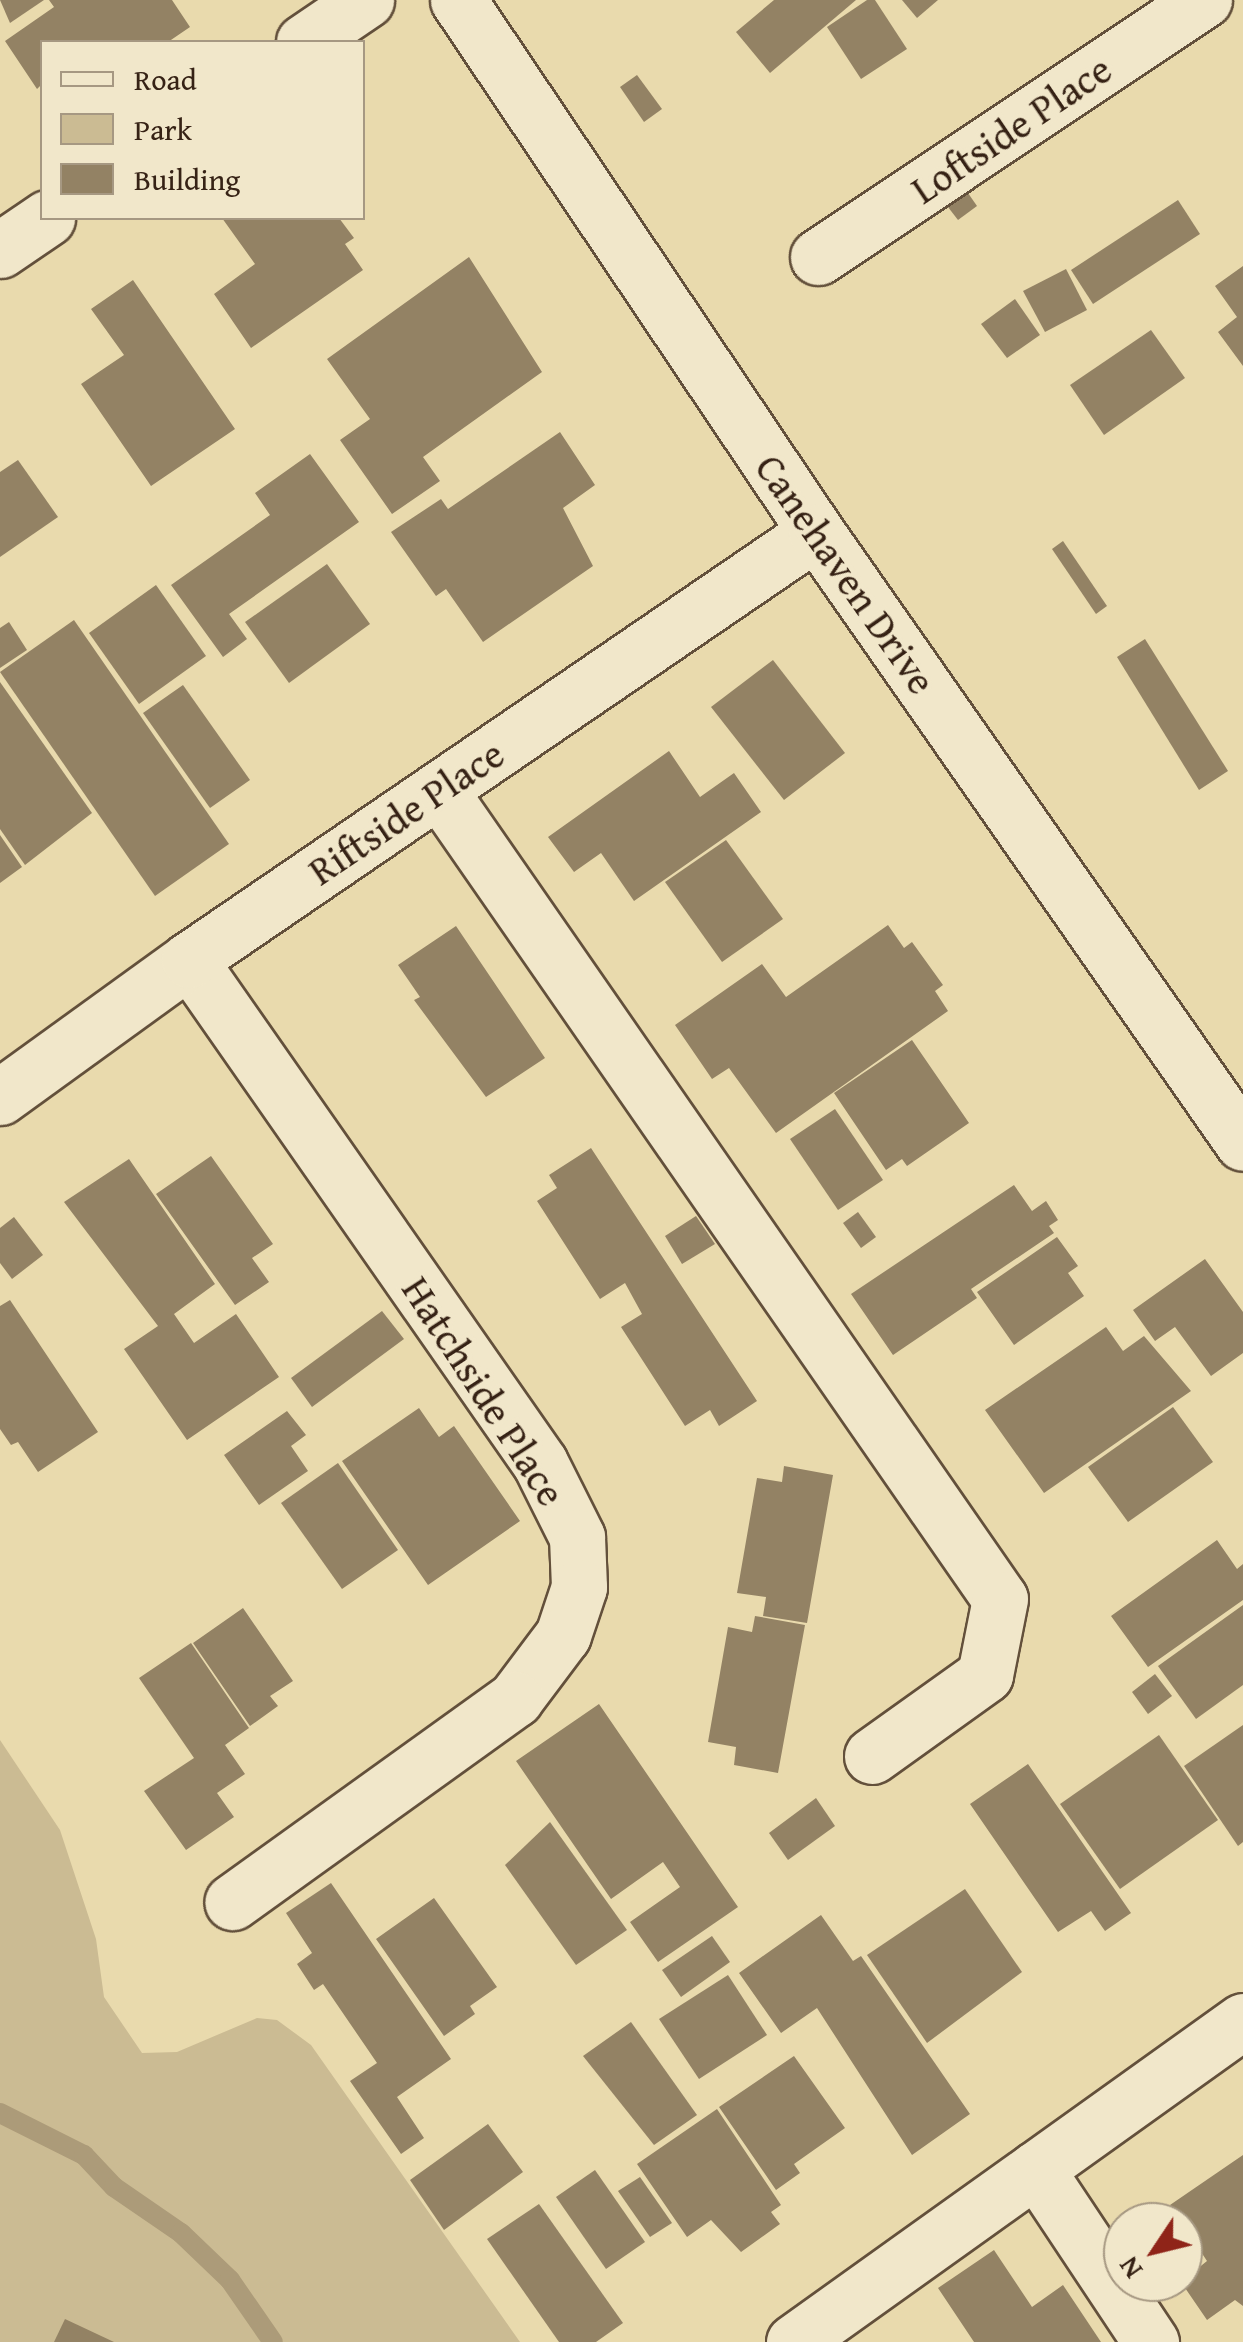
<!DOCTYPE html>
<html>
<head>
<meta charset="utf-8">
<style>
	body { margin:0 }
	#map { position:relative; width:1243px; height:2342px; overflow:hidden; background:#e9daad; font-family:"Gentium Book Plus",serif }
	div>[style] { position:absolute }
	.green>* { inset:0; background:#cbbb93 }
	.stream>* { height:20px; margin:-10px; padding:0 10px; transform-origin:10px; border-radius:10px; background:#ac9b79 }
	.building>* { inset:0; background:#938264 }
	.roads { filter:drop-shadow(2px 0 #63503b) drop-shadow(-2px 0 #63503b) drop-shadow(0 2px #63503b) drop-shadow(0 -2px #63503b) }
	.minor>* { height:55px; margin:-27.5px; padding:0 27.5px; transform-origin:27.5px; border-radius:27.5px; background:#f1e7ca }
	.tertiary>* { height:55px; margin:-27.5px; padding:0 27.5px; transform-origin:27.5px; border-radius:27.5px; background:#f1e7ca }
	span { translate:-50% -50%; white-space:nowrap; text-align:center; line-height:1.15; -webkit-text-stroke:9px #f1e7ca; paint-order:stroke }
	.street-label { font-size:40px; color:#362215 }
	.legend { position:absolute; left:40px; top:40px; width:325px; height:180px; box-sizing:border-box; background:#f1e7ca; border:2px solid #a69882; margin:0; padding:12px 18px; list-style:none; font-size:30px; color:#362215 }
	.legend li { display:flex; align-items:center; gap:20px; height:50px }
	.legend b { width:50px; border:2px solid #a69882 }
	.north { position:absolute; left:1103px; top:2202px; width:100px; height:100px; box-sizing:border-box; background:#f1e7ca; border:2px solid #a69882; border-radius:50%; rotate:235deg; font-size:28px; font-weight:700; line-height:40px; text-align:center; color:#362215 }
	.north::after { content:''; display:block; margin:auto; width:35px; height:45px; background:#8f2418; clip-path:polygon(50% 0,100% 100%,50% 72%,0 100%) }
</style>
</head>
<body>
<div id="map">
	<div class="green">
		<div style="clip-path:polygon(0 1740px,60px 1830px,96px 1939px,104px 1997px,142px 2053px,177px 2052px,257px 2018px,277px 2020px,311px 2045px,520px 2342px,0 2342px)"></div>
	</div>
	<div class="stream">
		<div style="left:0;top:2113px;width:94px;rotate:26.6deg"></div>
		<div style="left:84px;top:2155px;width:44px;rotate:46.8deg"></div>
		<div style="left:114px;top:2187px;width:81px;rotate:34.5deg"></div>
		<div style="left:181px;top:2233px;width:68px;rotate:43.8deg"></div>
		<div style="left:230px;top:2280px;width:75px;rotate:55.3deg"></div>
	</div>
	<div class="building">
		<div style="clip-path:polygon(0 0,44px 0,10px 23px)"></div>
		<div style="clip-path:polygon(49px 0,172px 0,190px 27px,168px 42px,42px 42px,42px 84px,37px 89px,5px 41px,54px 7px)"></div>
		<div style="clip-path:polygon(774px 0,856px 0,770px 73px,736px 32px)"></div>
		<div style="clip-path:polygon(867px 0,875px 0,907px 49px,861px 79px,827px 27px)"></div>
		<div style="clip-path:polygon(902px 0,938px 0,917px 18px)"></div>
		<div style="clip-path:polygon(637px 75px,662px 109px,644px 122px,620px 87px)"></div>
		<div style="clip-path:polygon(961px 183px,977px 206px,958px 220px,941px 198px)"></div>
		<div style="clip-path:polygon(1178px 200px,1200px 234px,1093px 304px,1071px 270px)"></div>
		<div style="clip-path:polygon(222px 218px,339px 218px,354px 238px,345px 244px,363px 270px,251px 348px,214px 294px,255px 264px)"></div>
		<div style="clip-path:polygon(469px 257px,542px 372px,423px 457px,440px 481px,392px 514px,340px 440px,370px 419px,327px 359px)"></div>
		<div style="clip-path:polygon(1243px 266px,1243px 366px,1218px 332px,1237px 317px,1215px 286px)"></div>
		<div style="clip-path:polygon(1066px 269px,1087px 310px,1045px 332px,1023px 291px)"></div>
		<div style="clip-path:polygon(133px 280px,235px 429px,151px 486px,81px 384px,124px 355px,91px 309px)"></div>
		<div style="clip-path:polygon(1015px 299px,1040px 335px,1007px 358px,981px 324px)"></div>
		<div style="clip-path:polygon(1151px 330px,1185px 378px,1104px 435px,1070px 385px)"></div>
		<div style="clip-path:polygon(560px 432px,595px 485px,563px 508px,593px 566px,483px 642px,446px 589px,436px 596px,391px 532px,441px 499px,448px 509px)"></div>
		<div style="clip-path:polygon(310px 454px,359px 522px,229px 614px,247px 639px,223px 657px,171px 585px,270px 515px,255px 493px)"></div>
		<div style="clip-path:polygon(18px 460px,58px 517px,0 557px,0 472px)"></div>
		<div style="clip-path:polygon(1063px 541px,1107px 606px,1096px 614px,1052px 549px)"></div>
		<div style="clip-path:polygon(327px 564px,370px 624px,289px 683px,245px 622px)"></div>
		<div style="clip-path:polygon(156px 585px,206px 656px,139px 704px,89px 633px)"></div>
		<div style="clip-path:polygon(74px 620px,229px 844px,155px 896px,0 672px)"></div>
		<div style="clip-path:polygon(9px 622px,27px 650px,0 668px,0 628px)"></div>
		<div style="clip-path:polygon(1145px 639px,1228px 771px,1199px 790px,1117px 657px)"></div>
		<div style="clip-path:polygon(773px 660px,845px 753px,784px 800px,711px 707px)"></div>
		<div style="clip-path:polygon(0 682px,92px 813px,25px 865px,0 829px)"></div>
		<div style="clip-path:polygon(183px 685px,250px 780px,210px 808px,143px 713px)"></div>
		<div style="clip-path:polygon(669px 751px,700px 797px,734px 773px,761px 812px,634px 901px,601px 853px,574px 872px,548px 837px)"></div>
		<div style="clip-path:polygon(0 835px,22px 867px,0 883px)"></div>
		<div style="clip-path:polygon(726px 840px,783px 919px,722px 962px,665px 882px)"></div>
		<div style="clip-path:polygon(888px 925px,904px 948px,912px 942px,943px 985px,935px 991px,948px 1011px,776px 1133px,729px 1068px,712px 1079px,675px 1025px,762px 964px,786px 997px)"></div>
		<div style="clip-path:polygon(456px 926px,545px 1058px,486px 1097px,414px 1000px,420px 997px,398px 965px)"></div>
		<div style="clip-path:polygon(912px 1040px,969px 1123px,907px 1166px,902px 1159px,886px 1170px,834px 1093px)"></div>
		<div style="clip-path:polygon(835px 1109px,883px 1180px,838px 1210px,790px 1139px)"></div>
		<div style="clip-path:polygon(591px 1148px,757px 1401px,719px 1426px,710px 1410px,685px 1426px,621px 1327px,642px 1314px,625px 1283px,600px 1299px,537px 1201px,557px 1188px,549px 1175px)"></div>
		<div style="clip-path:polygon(211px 1156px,273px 1244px,252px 1258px,269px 1282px,235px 1305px,156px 1194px)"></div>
		<div style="clip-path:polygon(129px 1159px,215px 1284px,174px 1314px,194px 1343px,236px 1314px,279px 1377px,187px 1440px,124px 1349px,158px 1326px,64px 1202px)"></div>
		<div style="clip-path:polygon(1014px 1185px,1032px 1211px,1046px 1201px,1058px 1220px,1049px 1226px,1054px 1233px,971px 1289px,977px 1298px,893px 1355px,851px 1294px)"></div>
		<div style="clip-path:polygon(858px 1212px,876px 1237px,861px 1248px,843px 1223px)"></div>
		<div style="clip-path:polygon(696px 1216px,715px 1244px,682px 1264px,665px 1236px)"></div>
		<div style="clip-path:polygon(14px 1217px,43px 1255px,12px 1279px,0 1263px,0 1228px)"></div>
		<div style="clip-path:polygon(1057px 1237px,1078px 1266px,1068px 1273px,1084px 1296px,1014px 1345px,977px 1292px)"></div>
		<div style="clip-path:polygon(1205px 1259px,1243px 1312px,1243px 1353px,1211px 1376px,1175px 1327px,1155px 1341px,1133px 1310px)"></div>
		<div style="clip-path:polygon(10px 1300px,98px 1432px,38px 1472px,18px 1442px,11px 1445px,0 1429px,0 1306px)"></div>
		<div style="clip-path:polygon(382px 1311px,404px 1339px,312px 1407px,291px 1378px)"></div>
		<div style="clip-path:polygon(1106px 1327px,1123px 1351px,1144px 1336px,1191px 1391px,1044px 1493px,985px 1410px)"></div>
		<div style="clip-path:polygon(1173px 1407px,1213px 1462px,1128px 1522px,1088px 1467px)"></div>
		<div style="clip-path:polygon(419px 1408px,439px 1437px,454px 1426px,520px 1521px,428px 1585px,342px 1461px)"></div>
		<div style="clip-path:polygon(287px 1411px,306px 1435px,291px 1446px,308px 1471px,259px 1505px,224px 1455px)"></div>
		<div style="clip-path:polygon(338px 1463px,398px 1550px,342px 1589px,281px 1503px)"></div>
		<div style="clip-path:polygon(784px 1466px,833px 1475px,807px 1623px,763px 1616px,766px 1597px,737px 1593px,757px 1478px,782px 1482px)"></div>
		<div style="clip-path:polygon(1217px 1540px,1237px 1569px,1243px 1564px,1243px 1600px,1148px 1667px,1111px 1616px)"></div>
		<div style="clip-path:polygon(1243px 1605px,1243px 1685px,1196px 1719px,1158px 1666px)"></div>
		<div style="clip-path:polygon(243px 1608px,293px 1681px,270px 1696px,278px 1706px,250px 1726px,193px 1643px)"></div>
		<div style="clip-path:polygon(755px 1616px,805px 1625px,778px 1773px,734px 1765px,736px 1747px,708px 1742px,728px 1627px,752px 1632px)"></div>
		<div style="clip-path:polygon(191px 1643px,249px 1728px,225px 1745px,245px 1774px,217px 1793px,234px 1817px,186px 1850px,144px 1791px,194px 1758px,139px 1678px)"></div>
		<div style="clip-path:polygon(1155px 1674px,1172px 1696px,1148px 1714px,1132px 1692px)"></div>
		<div style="clip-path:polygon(599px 1704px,738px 1907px,658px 1962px,630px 1922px,680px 1887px,663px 1862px,611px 1899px,516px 1761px)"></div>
		<div style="clip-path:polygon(1243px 1725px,1243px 1842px,1238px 1846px,1184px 1766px)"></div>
		<div style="clip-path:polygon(1159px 1735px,1218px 1820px,1120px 1889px,1060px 1804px)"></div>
		<div style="clip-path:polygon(1028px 1764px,1131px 1913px,1105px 1931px,1091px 1911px,1058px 1932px,970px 1804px)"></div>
		<div style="clip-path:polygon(816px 1798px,835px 1826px,788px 1860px,769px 1833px)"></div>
		<div style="clip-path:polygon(550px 1822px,627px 1930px,576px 1965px,505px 1865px)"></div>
		<div style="clip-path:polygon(331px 1883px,451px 2059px,397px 2097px,424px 2138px,401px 2154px,350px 2081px,377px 2063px,323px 1984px,314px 1990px,297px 1964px,312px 1953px,286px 1913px)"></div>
		<div style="clip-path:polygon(965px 1889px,1022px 1972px,927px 2043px,867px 1955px)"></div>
		<div style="clip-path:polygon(434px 1898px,497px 1987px,470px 2006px,475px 2014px,444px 2036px,376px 1939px)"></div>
		<div style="clip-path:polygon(821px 1915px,853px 1961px,861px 1956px,970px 2114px,912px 2155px,817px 2008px,781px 2033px,739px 1973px)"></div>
		<div style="clip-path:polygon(712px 1936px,730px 1962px,681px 1997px,662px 1970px)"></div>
		<div style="clip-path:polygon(728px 1975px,767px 2035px,699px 2079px,659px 2019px)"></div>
		<div style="clip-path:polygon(631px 2022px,697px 2115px,654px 2145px,583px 2056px)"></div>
		<div style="clip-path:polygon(794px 2056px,845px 2128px,794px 2164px,800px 2173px,776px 2190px,719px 2107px)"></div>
		<div style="clip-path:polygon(717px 2109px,781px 2205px,771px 2212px,780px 2224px,741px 2252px,711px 2220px,687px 2237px,637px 2164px)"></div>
		<div style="clip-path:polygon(488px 2124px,523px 2172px,444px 2230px,410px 2180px)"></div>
		<div style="clip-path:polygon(1243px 2155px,1243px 2306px,1235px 2300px,1207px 2320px,1181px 2282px,1207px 2261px,1170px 2205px)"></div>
		<div style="clip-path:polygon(595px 2170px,645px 2242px,606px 2269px,556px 2197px)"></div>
		<div style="clip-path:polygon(640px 2177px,672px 2223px,650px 2237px,618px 2191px)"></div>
		<div style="clip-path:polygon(539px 2204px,623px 2323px,596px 2342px,559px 2342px,487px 2239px)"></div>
		<div style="clip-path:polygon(994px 2250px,1032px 2307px,1063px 2285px,1101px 2342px,974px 2342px,938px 2288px)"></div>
		<div style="clip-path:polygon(65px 2319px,114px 2342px,54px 2342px)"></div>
	</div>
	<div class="roads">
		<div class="minor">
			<div style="left:304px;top:42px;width:75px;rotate:-34.1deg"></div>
			<div style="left:0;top:250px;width:57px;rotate:-34.2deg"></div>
			<div style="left:818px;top:257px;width:464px;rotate:-33.7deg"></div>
			<div style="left:439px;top:790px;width:984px;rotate:55.26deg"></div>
			<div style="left:1000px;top:1599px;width:77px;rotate:101.2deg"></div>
			<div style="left:985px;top:1675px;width:139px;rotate:144.4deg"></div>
			<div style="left:189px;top:960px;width:613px;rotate:55.09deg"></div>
			<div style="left:540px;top:1463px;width:83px;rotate:63.4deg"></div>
			<div style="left:577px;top:1537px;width:50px;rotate:87.7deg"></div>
			<div style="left:579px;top:1587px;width:51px;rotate:108.4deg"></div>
			<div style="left:563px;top:1635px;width:80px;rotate:126.9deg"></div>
			<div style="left:515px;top:1699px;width:348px;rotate:144.3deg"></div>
			<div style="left:0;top:1097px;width:233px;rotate:-35.9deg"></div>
			<div style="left:189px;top:960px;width:759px;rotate:-34.32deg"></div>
			<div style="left:1036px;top:2169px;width:208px;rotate:56.4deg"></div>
			<div style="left:794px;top:2342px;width:552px;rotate:-35.56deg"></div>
		</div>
		<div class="tertiary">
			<div style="left:458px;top:0;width:641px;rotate:56.06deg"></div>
			<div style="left:816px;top:532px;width:745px;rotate:55.05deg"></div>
		</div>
	</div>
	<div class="street-label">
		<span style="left:1011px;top:129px;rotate:-34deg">Loftside Place</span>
		<span style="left:846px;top:574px;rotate:55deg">Canehaven Drive</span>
		<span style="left:406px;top:812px;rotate:-34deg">Riftside Place</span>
		<span style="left:484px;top:1391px;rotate:57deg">Hatchside Place</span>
	</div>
	<ul class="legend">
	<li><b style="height:12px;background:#f1e7ca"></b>Road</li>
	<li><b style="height:28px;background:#cbbb93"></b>Park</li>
	<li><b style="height:28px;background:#938264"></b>Building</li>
	</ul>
	<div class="north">N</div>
</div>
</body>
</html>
